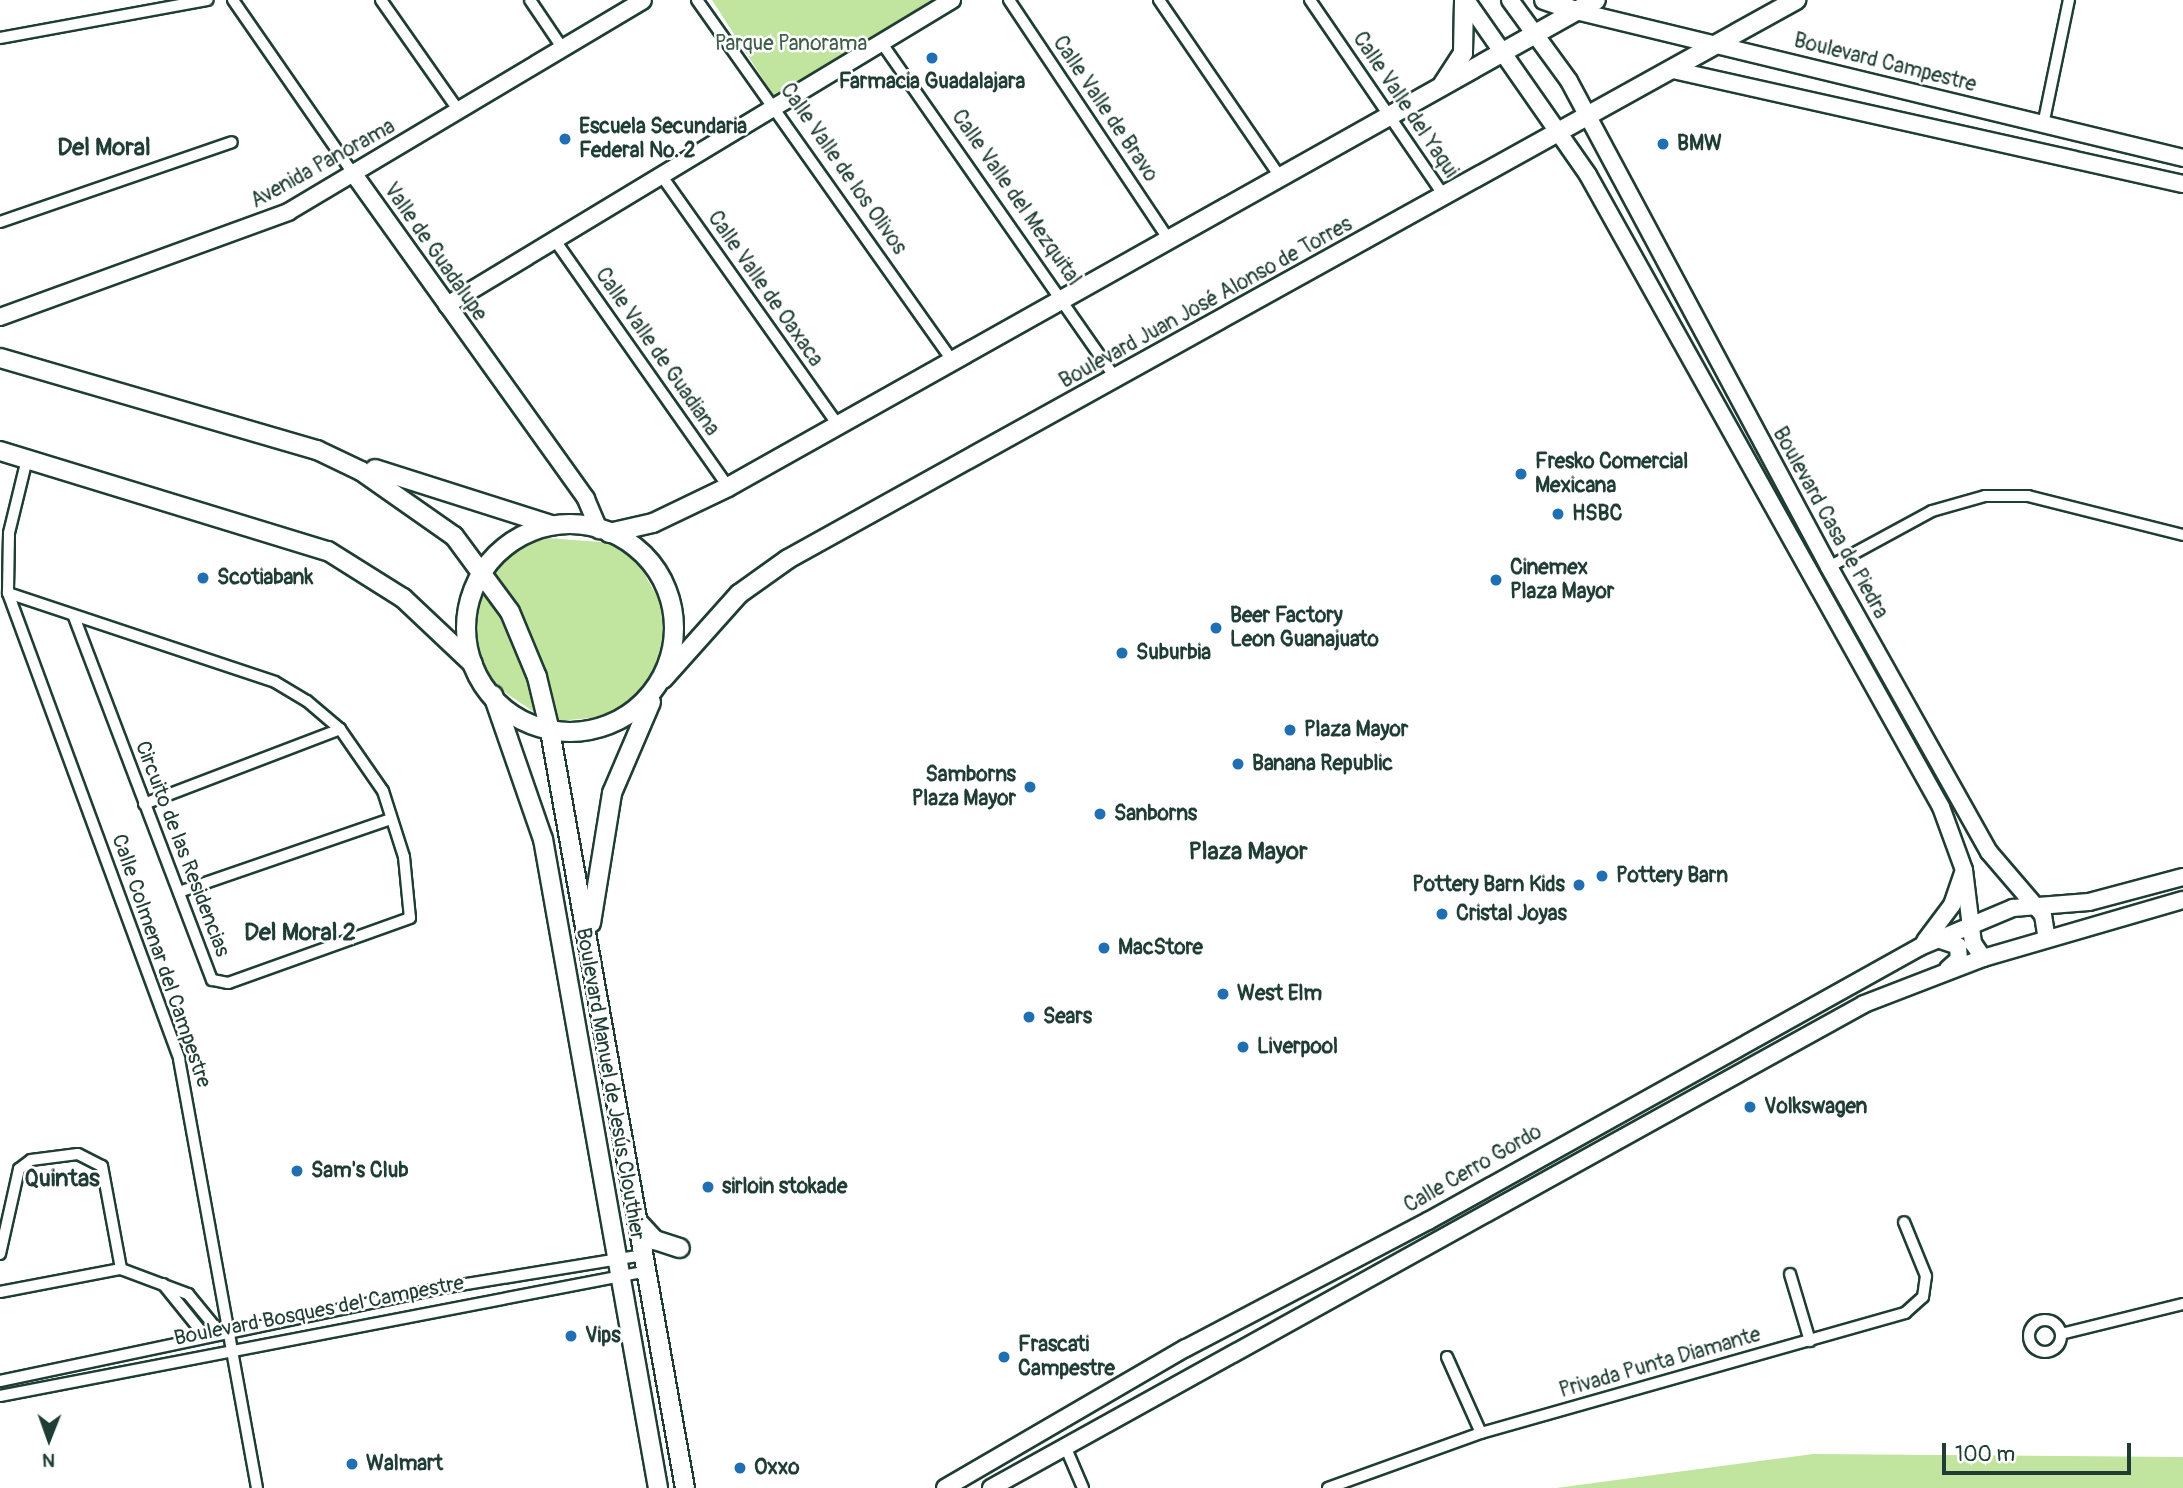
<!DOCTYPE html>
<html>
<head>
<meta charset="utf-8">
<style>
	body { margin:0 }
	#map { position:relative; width:2183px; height:1488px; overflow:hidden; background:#fff; font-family:Pangolin,sans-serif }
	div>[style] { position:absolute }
	.green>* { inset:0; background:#c1e49e }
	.roads { filter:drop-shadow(2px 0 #1f3d34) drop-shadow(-2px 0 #1f3d34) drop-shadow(0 2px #1f3d34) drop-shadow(0 -2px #1f3d34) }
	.street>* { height:10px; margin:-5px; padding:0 5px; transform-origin:5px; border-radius:5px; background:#fff }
	.street>.ring { margin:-5px; padding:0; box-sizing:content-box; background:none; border:10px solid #fff; border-radius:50% }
	.secondary>* { height:16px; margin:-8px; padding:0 8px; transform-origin:8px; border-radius:8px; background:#fff }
	.primary>* { height:18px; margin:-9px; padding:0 9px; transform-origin:9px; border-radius:9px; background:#fff }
	.primary>.ring { margin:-9px; padding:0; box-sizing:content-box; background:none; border:18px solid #fff; border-radius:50% }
	.dots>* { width:19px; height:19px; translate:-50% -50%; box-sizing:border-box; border:4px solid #fff; border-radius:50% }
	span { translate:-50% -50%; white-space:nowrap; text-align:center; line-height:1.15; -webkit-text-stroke:5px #fff; paint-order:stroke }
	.park-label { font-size:21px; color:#3f5e49 }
	.street-label { font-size:21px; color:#1f3d34 }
	.poi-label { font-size:21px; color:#1f3d34; font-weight:700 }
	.left { translate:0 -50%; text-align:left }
	.right { translate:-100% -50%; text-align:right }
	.quarter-label { font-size:24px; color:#1f3d34; font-weight:700 }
	.north { position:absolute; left:14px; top:1404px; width:70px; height:70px; -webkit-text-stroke:5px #fff; paint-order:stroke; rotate:181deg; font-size:19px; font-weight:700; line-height:28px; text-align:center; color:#1f3d34 }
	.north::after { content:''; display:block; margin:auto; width:24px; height:32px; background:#1f3d34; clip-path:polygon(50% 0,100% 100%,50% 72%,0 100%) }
	.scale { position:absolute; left:1942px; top:1443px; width:189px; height:32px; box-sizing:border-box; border:4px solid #1f3d34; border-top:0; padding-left:9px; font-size:21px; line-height:24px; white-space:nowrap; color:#1f3d34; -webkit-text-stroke:5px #fff; paint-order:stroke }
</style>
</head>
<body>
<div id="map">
	<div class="green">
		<div style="clip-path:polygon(712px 0,951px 0,777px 101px)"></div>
		<div style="clip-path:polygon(547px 538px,614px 543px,637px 561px,663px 607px,664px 641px,653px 675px,627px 703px,602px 717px,557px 721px,536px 645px,494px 571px,519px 546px)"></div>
		<div style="clip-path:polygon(487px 592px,525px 669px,537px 714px,494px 685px,477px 651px,475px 610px,480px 593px)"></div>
		<div style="clip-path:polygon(1813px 1454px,2183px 1457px,2183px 1488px,1556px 1488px)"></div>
	</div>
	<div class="roads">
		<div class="street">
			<div style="left:233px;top:0;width:211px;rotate:55.3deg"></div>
			<div style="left:381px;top:0;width:136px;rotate:54.9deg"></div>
			<div style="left:530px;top:0;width:59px;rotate:56deg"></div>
			<div style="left:697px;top:0;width:443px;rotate:54.7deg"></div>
			<div style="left:1009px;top:0;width:288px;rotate:56.3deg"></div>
			<div style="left:1159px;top:0;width:216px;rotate:55.6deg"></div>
			<div style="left:1310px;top:0;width:239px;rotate:55.6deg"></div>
			<div style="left:0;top:38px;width:211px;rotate:-10.4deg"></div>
			<div style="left:881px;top:42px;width:411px;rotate:55.1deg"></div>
			<div style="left:2043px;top:125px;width:128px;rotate:-78.3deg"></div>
			<div style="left:661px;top:175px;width:306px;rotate:54.7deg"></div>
			<div style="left:0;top:222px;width:245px;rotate:-19deg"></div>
			<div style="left:554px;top:239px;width:303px;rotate:54.9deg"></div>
			<div style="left:27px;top:459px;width:76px;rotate:103.7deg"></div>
			<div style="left:9px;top:533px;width:60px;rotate:91deg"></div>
			<div style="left:8px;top:593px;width:496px;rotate:69.8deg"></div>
			<div style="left:179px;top:1059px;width:436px;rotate:79.7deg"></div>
			<div style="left:1829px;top:567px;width:117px;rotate:-28.5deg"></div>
			<div style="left:1932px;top:511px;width:55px;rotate:-15.8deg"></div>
			<div style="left:1985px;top:496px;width:43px"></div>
			<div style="left:2028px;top:496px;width:160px;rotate:14.1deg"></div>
			<div style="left:8px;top:593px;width:281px;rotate:18.4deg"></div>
			<div style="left:275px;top:682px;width:37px;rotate:31deg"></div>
			<div style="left:307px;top:701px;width:43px;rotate:40.3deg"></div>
			<div style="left:340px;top:729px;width:75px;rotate:55.3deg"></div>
			<div style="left:383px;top:791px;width:69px;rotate:72.3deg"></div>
			<div style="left:404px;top:857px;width:61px;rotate:84.4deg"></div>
			<div style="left:410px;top:918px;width:193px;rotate:160.3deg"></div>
			<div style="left:228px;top:983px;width:16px;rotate:-169deg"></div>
			<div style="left:212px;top:980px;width:388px;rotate:-110.8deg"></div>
			<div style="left:144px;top:804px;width:210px;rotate:-20.9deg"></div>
			<div style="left:179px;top:892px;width:224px;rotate:-19deg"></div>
			<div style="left:0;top:1254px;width:87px;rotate:-77.4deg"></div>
			<div style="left:19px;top:1169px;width:15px;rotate:-37deg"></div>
			<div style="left:31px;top:1160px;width:47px;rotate:-7.3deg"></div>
			<div style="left:78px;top:1154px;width:27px;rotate:27deg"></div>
			<div style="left:102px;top:1166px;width:105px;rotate:79.5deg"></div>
			<div style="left:1790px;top:1274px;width:70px;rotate:73.4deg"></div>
			<div style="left:163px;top:1284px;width:67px;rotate:51.1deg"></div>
			<div style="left:0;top:1292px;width:123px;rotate:-10.8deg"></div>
			<div style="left:121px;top:1269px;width:72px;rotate:20.5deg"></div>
			<div style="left:188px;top:1294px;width:50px;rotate:50.6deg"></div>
			<div class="ring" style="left:2029px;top:1320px;width:22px;height:22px"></div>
			<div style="left:2061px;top:1334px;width:126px;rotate:-13.8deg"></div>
			<div style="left:1447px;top:1357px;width:83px;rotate:65.9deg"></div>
			<div style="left:0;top:1381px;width:452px;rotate:-11.9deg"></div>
			<div style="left:442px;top:1288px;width:204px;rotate:-9.3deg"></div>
			<div style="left:0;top:1396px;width:659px;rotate:-10.93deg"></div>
			<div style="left:1065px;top:1446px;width:46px;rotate:66.8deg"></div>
			<div style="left:1328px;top:1488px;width:163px;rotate:-19.8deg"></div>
			<div style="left:1481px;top:1433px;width:441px;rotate:-15.8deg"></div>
			<div style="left:1905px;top:1313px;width:24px;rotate:-42deg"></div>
			<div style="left:1923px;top:1297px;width:21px;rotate:-82deg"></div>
			<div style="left:1926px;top:1276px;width:58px;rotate:-112.2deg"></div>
		</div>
		<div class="secondary">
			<div style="left:1466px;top:0;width:213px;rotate:55.1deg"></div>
			<div style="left:1588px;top:175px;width:724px;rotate:60.81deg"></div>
			<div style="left:1941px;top:807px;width:67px;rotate:69.9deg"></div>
			<div style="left:1964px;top:870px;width:74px;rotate:83deg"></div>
			<div style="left:1973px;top:943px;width:18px;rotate:56deg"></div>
			<div style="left:1510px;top:0;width:100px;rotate:53.9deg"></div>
			<div style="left:1569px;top:81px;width:551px;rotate:61.85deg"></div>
			<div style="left:1829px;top:567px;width:327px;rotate:60.7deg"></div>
			<div style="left:1989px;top:852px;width:83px;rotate:49.4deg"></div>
			<div style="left:2043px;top:915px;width:24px;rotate:81deg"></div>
			<div style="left:1576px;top:11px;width:625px;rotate:13.61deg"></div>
			<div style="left:1673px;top:70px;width:523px;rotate:12.6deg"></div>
			<div style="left:353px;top:173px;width:401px;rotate:54.4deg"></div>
			<div style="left:586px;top:499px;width:34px;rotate:67deg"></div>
			<div style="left:447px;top:305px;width:590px;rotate:-31.13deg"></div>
			<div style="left:0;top:317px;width:307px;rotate:-20deg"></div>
			<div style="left:288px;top:212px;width:413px;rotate:-30.8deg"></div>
			<div style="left:1937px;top:939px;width:22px;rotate:18deg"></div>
			<div style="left:1958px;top:946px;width:13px;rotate:86deg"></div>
			<div style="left:1959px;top:959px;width:15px;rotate:138deg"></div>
			<div style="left:1925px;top:941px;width:45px;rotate:-53.1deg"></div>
			<div style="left:1952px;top:905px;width:34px;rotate:-71deg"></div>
			<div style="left:945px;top:1488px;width:279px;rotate:-30.2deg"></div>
			<div style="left:1186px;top:1348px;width:273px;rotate:-27.7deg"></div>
			<div style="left:1428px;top:1221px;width:563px;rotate:-29.11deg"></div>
			<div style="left:1920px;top:947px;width:101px;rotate:-22.8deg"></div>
			<div style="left:2013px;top:908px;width:76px;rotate:-4.5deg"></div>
			<div style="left:2089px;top:902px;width:97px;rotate:-14.9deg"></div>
			<div style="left:991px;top:1488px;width:998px;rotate:-29deg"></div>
			<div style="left:1864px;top:1004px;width:128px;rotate:-21.1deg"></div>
			<div style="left:1983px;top:958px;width:208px;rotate:-16.2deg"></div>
		</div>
		<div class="primary">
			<div style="left:1544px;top:0;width:34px;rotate:19deg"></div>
			<div style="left:1443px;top:84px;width:37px;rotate:-57deg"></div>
			<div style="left:1463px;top:53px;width:53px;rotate:-88.9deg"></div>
			<div style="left:0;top:358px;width:330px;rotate:16.2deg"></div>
			<div style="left:317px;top:450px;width:49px;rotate:25.5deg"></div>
			<div style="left:361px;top:471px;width:113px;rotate:35deg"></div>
			<div style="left:454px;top:536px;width:94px;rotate:53.6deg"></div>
			<div style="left:510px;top:612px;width:70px;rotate:67.4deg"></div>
			<div style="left:537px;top:677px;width:56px;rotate:76.5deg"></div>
			<div style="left:550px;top:731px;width:769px;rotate:79.89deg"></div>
			<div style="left:0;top:451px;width:343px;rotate:17deg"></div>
			<div style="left:328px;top:551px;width:89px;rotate:32.1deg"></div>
			<div style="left:403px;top:598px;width:96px;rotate:43.3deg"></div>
			<div style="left:375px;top:469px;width:186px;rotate:17.6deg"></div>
			<div class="ring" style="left:466px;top:524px;width:190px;height:190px"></div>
			<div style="left:609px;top:533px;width:45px;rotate:-12.8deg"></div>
			<div style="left:653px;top:523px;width:83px;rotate:-25.6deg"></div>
			<div style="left:728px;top:487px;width:995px;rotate:-29.3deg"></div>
			<div style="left:663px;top:679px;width:114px;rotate:-48.2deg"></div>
			<div style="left:739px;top:594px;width:60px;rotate:-35.5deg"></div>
			<div style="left:788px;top:559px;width:1153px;rotate:-29.01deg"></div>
			<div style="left:493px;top:695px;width:152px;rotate:70.9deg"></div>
			<div style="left:543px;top:839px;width:659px;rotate:79.95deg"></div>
			<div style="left:591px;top:923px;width:132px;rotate:-80.8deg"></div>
			<div style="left:612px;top:793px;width:99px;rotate:-66.8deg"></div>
			<div style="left:638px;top:1222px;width:25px;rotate:47deg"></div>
			<div style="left:655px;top:1240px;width:26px;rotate:18deg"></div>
		</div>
	</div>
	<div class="dots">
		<div style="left:932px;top:58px;background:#1f6fb2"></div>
		<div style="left:565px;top:139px;background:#1f6fb2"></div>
		<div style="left:1663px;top:144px;background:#1f6fb2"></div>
		<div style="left:1521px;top:474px;background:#1f6fb2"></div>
		<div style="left:1558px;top:514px;background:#1f6fb2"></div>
		<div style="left:203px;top:578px;background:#1f6fb2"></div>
		<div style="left:1496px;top:580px;background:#1f6fb2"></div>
		<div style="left:1216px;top:628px;background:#1f6fb2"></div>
		<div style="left:1122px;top:653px;background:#1f6fb2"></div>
		<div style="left:1290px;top:730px;background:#1f6fb2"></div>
		<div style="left:1238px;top:764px;background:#1f6fb2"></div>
		<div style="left:1030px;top:787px;background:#1f6fb2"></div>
		<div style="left:1100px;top:814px;background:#1f6fb2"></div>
		<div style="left:1602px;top:876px;background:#1f6fb2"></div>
		<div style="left:1579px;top:885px;background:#1f6fb2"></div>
		<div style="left:1442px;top:914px;background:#1f6fb2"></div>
		<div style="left:1104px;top:948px;background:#1f6fb2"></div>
		<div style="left:1223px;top:994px;background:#1f6fb2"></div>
		<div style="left:1029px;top:1017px;background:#1f6fb2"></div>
		<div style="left:1243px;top:1047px;background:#1f6fb2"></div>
		<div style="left:1750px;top:1107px;background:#1f6fb2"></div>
		<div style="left:297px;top:1171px;background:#1f6fb2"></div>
		<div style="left:708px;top:1187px;background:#1f6fb2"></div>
		<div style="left:571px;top:1336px;background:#1f6fb2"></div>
		<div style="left:1004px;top:1357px;background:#1f6fb2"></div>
		<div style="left:352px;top:1464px;background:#1f6fb2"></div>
		<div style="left:740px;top:1468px;background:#1f6fb2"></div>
	</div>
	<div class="park-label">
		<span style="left:791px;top:44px">Parque Panorama</span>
	</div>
	<div class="street-label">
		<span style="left:1885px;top:63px;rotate:14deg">Boulevard Campestre</span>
		<span style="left:1405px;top:105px;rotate:56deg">Calle Valle del Yaqui</span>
		<span style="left:1105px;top:109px;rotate:56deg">Calle Valle de Bravo</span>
		<span style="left:323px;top:164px;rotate:-29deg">Avenida Panorama</span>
		<span style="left:843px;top:169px;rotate:55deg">Calle Valle de los Olivos</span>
		<span style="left:1016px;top:198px;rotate:55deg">Calle Valle del Mezquital</span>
		<span style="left:435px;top:252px;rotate:55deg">Valle de Guadalupe</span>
		<span style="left:765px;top:289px;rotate:55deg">Calle Valle de Oaxaca</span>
		<span style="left:1206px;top:303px;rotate:-29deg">Boulevard Juan José Alonso de Torres</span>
		<span style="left:657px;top:352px;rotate:55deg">Calle Valle de Guadiana</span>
		<span style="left:1830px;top:523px;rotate:61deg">Boulevard Casa de Piedra</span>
		<span style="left:182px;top:849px;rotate:69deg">Circuito de las Residencias</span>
		<span style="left:161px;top:961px;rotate:71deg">Calle Colmenar del Campestre</span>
		<span style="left:610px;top:1084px;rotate:80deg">Boulevard Manuel de Jesús Clouthier</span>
		<span style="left:1473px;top:1169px;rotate:-30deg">Calle Cerro Gordo</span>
		<span style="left:319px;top:1311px;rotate:-11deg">Boulevard Bosques del Campestre</span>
		<span style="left:1660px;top:1363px;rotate:-16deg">Privada Punta Diamante</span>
	</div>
	<div class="poi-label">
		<span style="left:932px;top:82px">Farmacia Guadalajara</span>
		<span class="left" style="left:579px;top:139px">Escuela Secundaria<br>Federal No. 2</span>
		<span class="left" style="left:1677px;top:144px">BMW</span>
		<span class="left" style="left:1535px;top:474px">Fresko Comercial<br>Mexicana</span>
		<span class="left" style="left:1572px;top:514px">HSBC</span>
		<span class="left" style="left:1510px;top:580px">Cinemex<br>Plaza Mayor</span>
		<span class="left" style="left:217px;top:578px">Scotiabank</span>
		<span class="left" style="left:1230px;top:628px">Beer Factory<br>Leon Guanajuato</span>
		<span class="left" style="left:1136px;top:653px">Suburbia</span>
		<span class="left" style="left:1304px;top:730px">Plaza Mayor</span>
		<span class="left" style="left:1252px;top:764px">Banana Republic</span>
		<span class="right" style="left:1016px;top:787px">Samborns<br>Plaza Mayor</span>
		<span class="left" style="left:1114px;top:814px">Sanborns</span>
		<span class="left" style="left:1616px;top:876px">Pottery Barn</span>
		<span class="right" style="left:1565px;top:885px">Pottery Barn Kids</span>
		<span class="left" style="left:1456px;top:914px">Cristal Joyas</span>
		<span class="left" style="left:1118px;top:948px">MacStore</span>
		<span class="left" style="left:1237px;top:994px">West Elm</span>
		<span class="left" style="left:1043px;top:1017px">Sears</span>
		<span class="left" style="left:1257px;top:1047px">Liverpool</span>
		<span class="left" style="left:1764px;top:1107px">Volkswagen</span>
		<span class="left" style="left:311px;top:1171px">Sam's Club</span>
		<span class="left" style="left:722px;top:1187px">sirloin stokade</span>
		<span class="left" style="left:585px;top:1336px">Vips</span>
		<span class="left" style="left:1018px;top:1357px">Frascati<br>Campestre</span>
		<span class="left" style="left:366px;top:1464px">Walmart</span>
		<span class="left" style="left:754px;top:1468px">Oxxo</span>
	</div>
	<div class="quarter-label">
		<span style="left:104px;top:148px">Del Moral</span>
		<span style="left:1248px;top:852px">Plaza Mayor</span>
		<span style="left:300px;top:933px">Del Moral 2</span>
		<span style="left:62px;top:1179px">Quintas</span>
	</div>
	<div class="north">N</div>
	<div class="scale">100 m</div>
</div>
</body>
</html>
